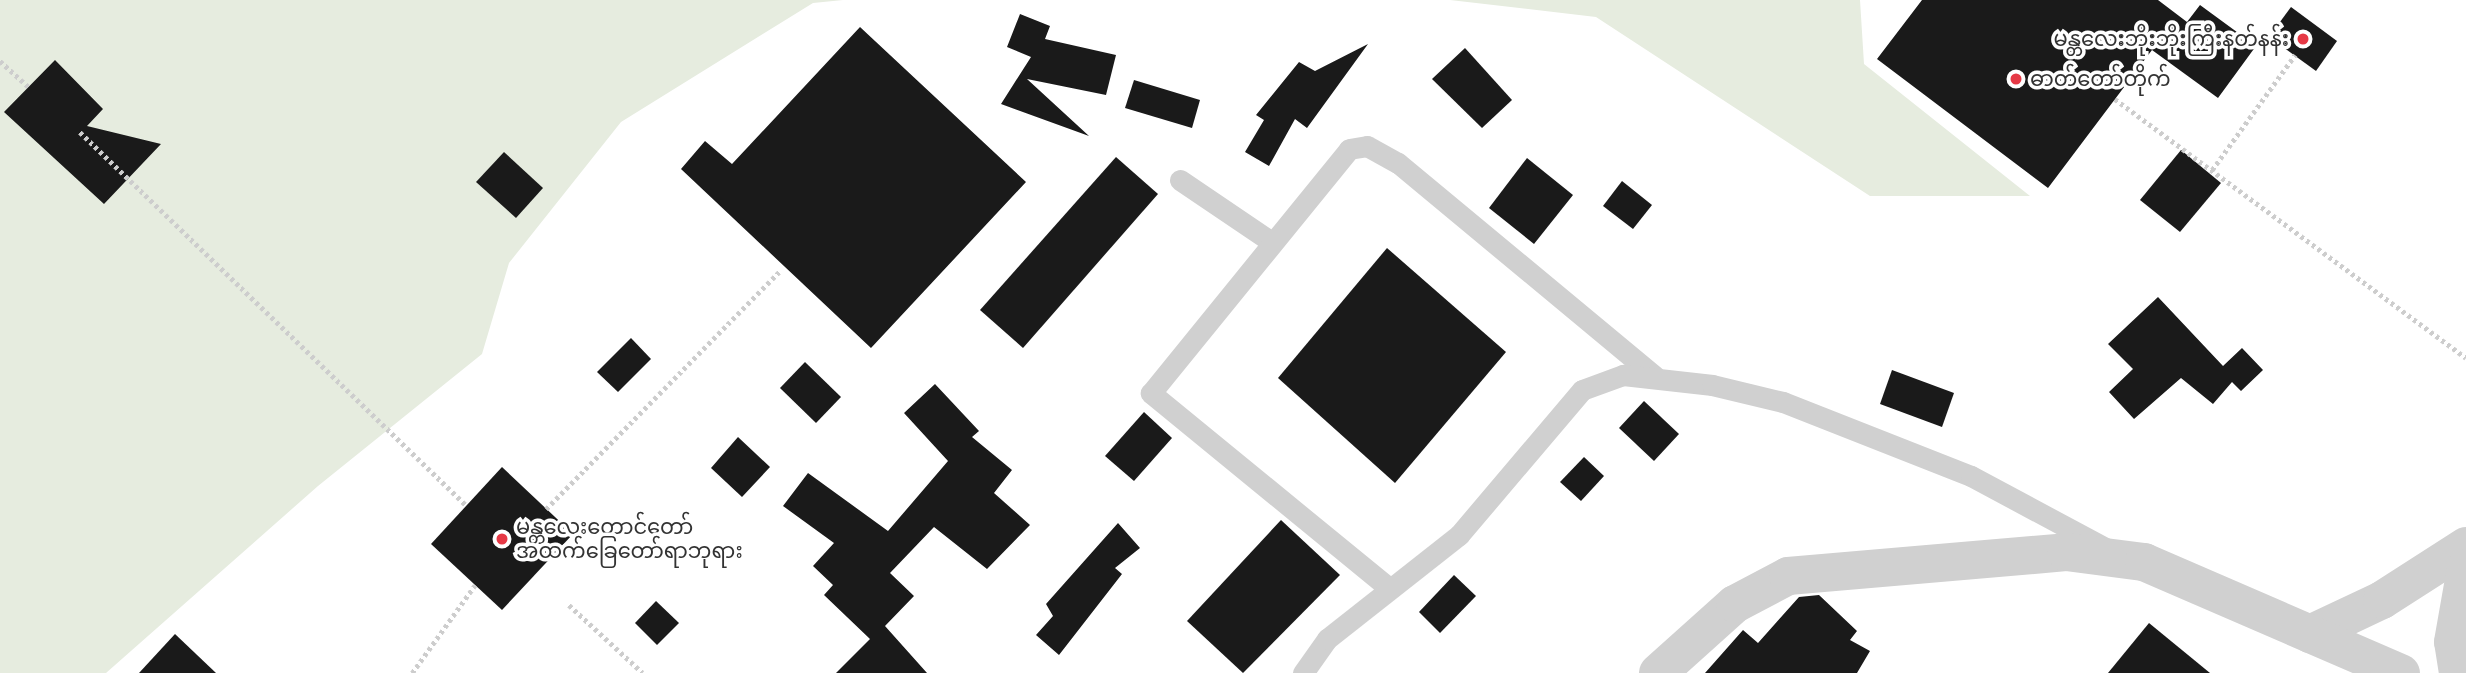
<!DOCTYPE html>
<html>
<head>
<meta charset="utf-8">
<style>
	body { margin:0 }
	#map { position:relative; width:2466px; height:673px; overflow:hidden; background:#fff; font-family:Raleway,"Noto Sans Myanmar",sans-serif }
	div>[style] { position:absolute }
	.green>* { inset:0; background:#e6ecdf }
	.building>* { inset:0; background:#1a1a1a }
	.path>* { height:4.5px; margin-top:-2.25px; transform-origin:0; background:repeating-linear-gradient(90deg,#cdcdcd 0 3.5px,transparent 0 7px) }
	.service>* { height:21px; margin:-10.5px; padding:0 10.5px; transform-origin:10.5px; border-radius:10.5px; background:#d0d0d0 }
	.minor>* { height:38px; margin:-19px; padding:0 19px; transform-origin:19px; border-radius:19px; background:#d0d0d0 }
	.dots>* { width:19px; height:19px; translate:-50% -50%; box-sizing:border-box; border:4px solid #fff; border-radius:50% }
	span { translate:-50% -50%; white-space:nowrap; text-align:center; line-height:1.15; -webkit-text-stroke:7px #fff; paint-order:stroke }
	.poi-label { font-size:21px; color:#333 }
	.right { translate:-100% -50%; text-align:right }
	.left { translate:0 -50%; text-align:left }
</style>
</head>
<body>
<div id="map">
	<div class="green">
		<div style="clip-path:polygon(0 0,843px 0,813px 3px,621px 122px,509px 263px,482px 354px,318px 486px,106px 673px,0 673px)"></div>
		<div style="clip-path:polygon(1450px 0,1860px 0,1864px 64px,2030px 196px,1870px 196px,1596px 17px)"></div>
	</div>
	<div class="building">
		<div style="clip-path:polygon(1922px 0,2158px 0,2187px 22px,2200px 5px,2256px 46px,2218px 98px,2152px 50px,2048px 188px,1877px 59px)"></div>
		<div style="clip-path:polygon(2291px 7px,2337px 41px,2316px 71px,2269px 37px)"></div>
		<div style="clip-path:polygon(1020px 14px,1050px 26px,1045px 39px,1116px 55px,1106px 95px,1027px 79px,1089px 136px,1001px 104px,1031px 57px,1007px 47px)"></div>
		<div style="clip-path:polygon(860px 27px,1026px 182px,871px 348px,681px 169px,705px 141px,732px 164px)"></div>
		<div style="clip-path:polygon(1368px 44px,1307px 128px,1295px 119px,1269px 166px,1245px 152px,1264px 120px,1256px 115px,1299px 62px,1315px 71px)"></div>
		<div style="clip-path:polygon(1465px 48px,1512px 100px,1482px 128px,1432px 79px)"></div>
		<div style="clip-path:polygon(55px 60px,103px 109px,87px 126px,161px 144px,104px 204px,4px 112px)"></div>
		<div style="clip-path:polygon(1134px 80px,1200px 100px,1192px 128px,1125px 108px)"></div>
		<div style="clip-path:polygon(2181px 150px,2221px 183px,2180px 232px,2140px 200px)"></div>
		<div style="clip-path:polygon(504px 152px,543px 188px,516px 218px,476px 182px)"></div>
		<div style="clip-path:polygon(1116px 157px,1158px 194px,1023px 348px,980px 310px)"></div>
		<div style="clip-path:polygon(1527px 158px,1573px 195px,1534px 244px,1489px 208px)"></div>
		<div style="clip-path:polygon(1622px 181px,1652px 205px,1633px 229px,1603px 206px)"></div>
		<div style="clip-path:polygon(1387px 248px,1506px 352px,1395px 483px,1278px 378px)"></div>
		<div style="clip-path:polygon(2158px 297px,2223px 366px,2242px 348px,2263px 370px,2241px 391px,2232px 382px,2213px 404px,2181px 378px,2134px 419px,2109px 392px,2133px 369px,2108px 344px)"></div>
		<div style="clip-path:polygon(631px 338px,651px 359px,618px 392px,597px 372px)"></div>
		<div style="clip-path:polygon(805px 362px,841px 397px,816px 423px,780px 388px)"></div>
		<div style="clip-path:polygon(1892px 370px,1954px 393px,1942px 427px,1880px 404px)"></div>
		<div style="clip-path:polygon(935px 384px,979px 431px,972px 437px,1012px 470px,994px 493px,1030px 525px,987px 569px,934px 527px,890px 573px,914px 596px,885px 626px,927px 673px,836px 673px,870px 639px,824px 595px,833px 585px,813px 566px,834px 543px,783px 506px,808px 473px,888px 531px,948px 461px,904px 413px)"></div>
		<div style="clip-path:polygon(1644px 401px,1679px 434px,1654px 461px,1619px 428px)"></div>
		<div style="clip-path:polygon(1144px 412px,1172px 438px,1134px 481px,1105px 456px)"></div>
		<div style="clip-path:polygon(738px 437px,770px 467px,742px 497px,711px 468px)"></div>
		<div style="clip-path:polygon(1584px 457px,1604px 476px,1581px 501px,1560px 482px)"></div>
		<div style="clip-path:polygon(502px 467px,573px 534px,502px 610px,431px 544px)"></div>
		<div style="clip-path:polygon(1281px 520px,1340px 575px,1243px 673px,1187px 621px)"></div>
		<div style="clip-path:polygon(1118px 523px,1140px 548px,1115px 568px,1122px 574px,1059px 655px,1036px 635px,1053px 616px,1046px 604px)"></div>
		<div style="clip-path:polygon(1454px 575px,1476px 596px,1440px 633px,1419px 612px)"></div>
		<div style="clip-path:polygon(1819px 595px,1857px 631px,1850px 640px,1870px 651px,1857px 673px,1705px 673px,1743px 630px,1758px 643px,1799px 597px)"></div>
		<div style="clip-path:polygon(656px 601px,679px 623px,657px 645px,635px 623px)"></div>
		<div style="clip-path:polygon(2149px 623px,2210px 673px,2108px 673px)"></div>
		<div style="clip-path:polygon(175px 634px,216px 673px,139px 673px)"></div>
	</div>
	<div class="path">
		<div style="left:0;top:61px;width:39px;rotate:42deg"></div>
		<div style="left:2115px;top:99px;width:436px;rotate:36.4deg"></div>
		<div style="left:80px;top:132px;width:537px;rotate:44.02deg"></div>
		<div style="left:2212px;top:170px;width:142px;rotate:-54.2deg"></div>
		<div style="left:546px;top:509px;width:334px;rotate:-45.5deg"></div>
		<div style="left:569px;top:605px;width:100px;rotate:42.6deg"></div>
		<div style="left:412px;top:673px;width:108px;rotate:-54.4deg"></div>
	</div>
	<div class="service">
		<div style="left:1180px;top:180px;width:109px;rotate:34.1deg"></div>
		<div style="left:1389px;top:588px;width:308px;rotate:-140.7deg"></div>
		<div style="left:1151px;top:393px;width:314px;rotate:-50.9deg"></div>
		<div style="left:1349px;top:149px;width:18px;rotate:-9deg"></div>
		<div style="left:1367px;top:146px;width:35px;rotate:29deg"></div>
		<div style="left:1398px;top:163px;width:334px;rotate:39.7deg"></div>
		<div style="left:1303px;top:673px;width:42px;rotate:-54.8deg"></div>
		<div style="left:1327px;top:639px;width:168px;rotate:-38.2deg"></div>
		<div style="left:1459px;top:535px;width:190px;rotate:-49.7deg"></div>
		<div style="left:1582px;top:390px;width:44px;rotate:-20.1deg"></div>
		<div style="left:1623px;top:375px;width:90px;rotate:6.4deg"></div>
		<div style="left:1712px;top:385px;width:73px;rotate:13.5deg"></div>
		<div style="left:1783px;top:402px;width:202px;rotate:21.5deg"></div>
		<div style="left:1971px;top:476px;width:152px;rotate:28.2deg"></div>
	</div>
	<div class="minor">
		<div style="left:2310px;top:634px;width:80px;rotate:-25.3deg"></div>
		<div style="left:2382px;top:600px;width:100px;rotate:-32.7deg"></div>
		<div style="left:1658px;top:673px;width:103px;rotate:-41.9deg"></div>
		<div style="left:1735px;top:604px;width:60px;rotate:-27.8deg"></div>
		<div style="left:1788px;top:576px;width:279px;rotate:-4.9deg"></div>
		<div style="left:2066px;top:552px;width:79px;rotate:7.3deg"></div>
		<div style="left:2144px;top:562px;width:280px;rotate:23.4deg"></div>
		<div style="left:2458px;top:673px;width:31px;rotate:-99deg"></div>
		<div style="left:2453px;top:642px;width:75px;rotate:-80deg"></div>
	</div>
	<div class="dots">
		<div style="left:2303px;top:39px;background:#e63946"></div>
		<div style="left:2016px;top:79px;background:#e63946"></div>
		<div style="left:502px;top:539px;background:#e63946"></div>
	</div>
	<div class="poi-label">
		<span class="right" style="left:2289px;top:39px">မန္တလေးဘိုးဘိုးကြီးနတ်နန်း</span>
		<span class="left" style="left:2030px;top:79px">ဓာတ်တော်တိုက်</span>
		<span class="left" style="left:516px;top:539px">မန္တ‌လေးတောင်တော်<br>အထက်ခြေတော်ရာဘုရား‌</span>
	</div>
</div>
</body>
</html>
